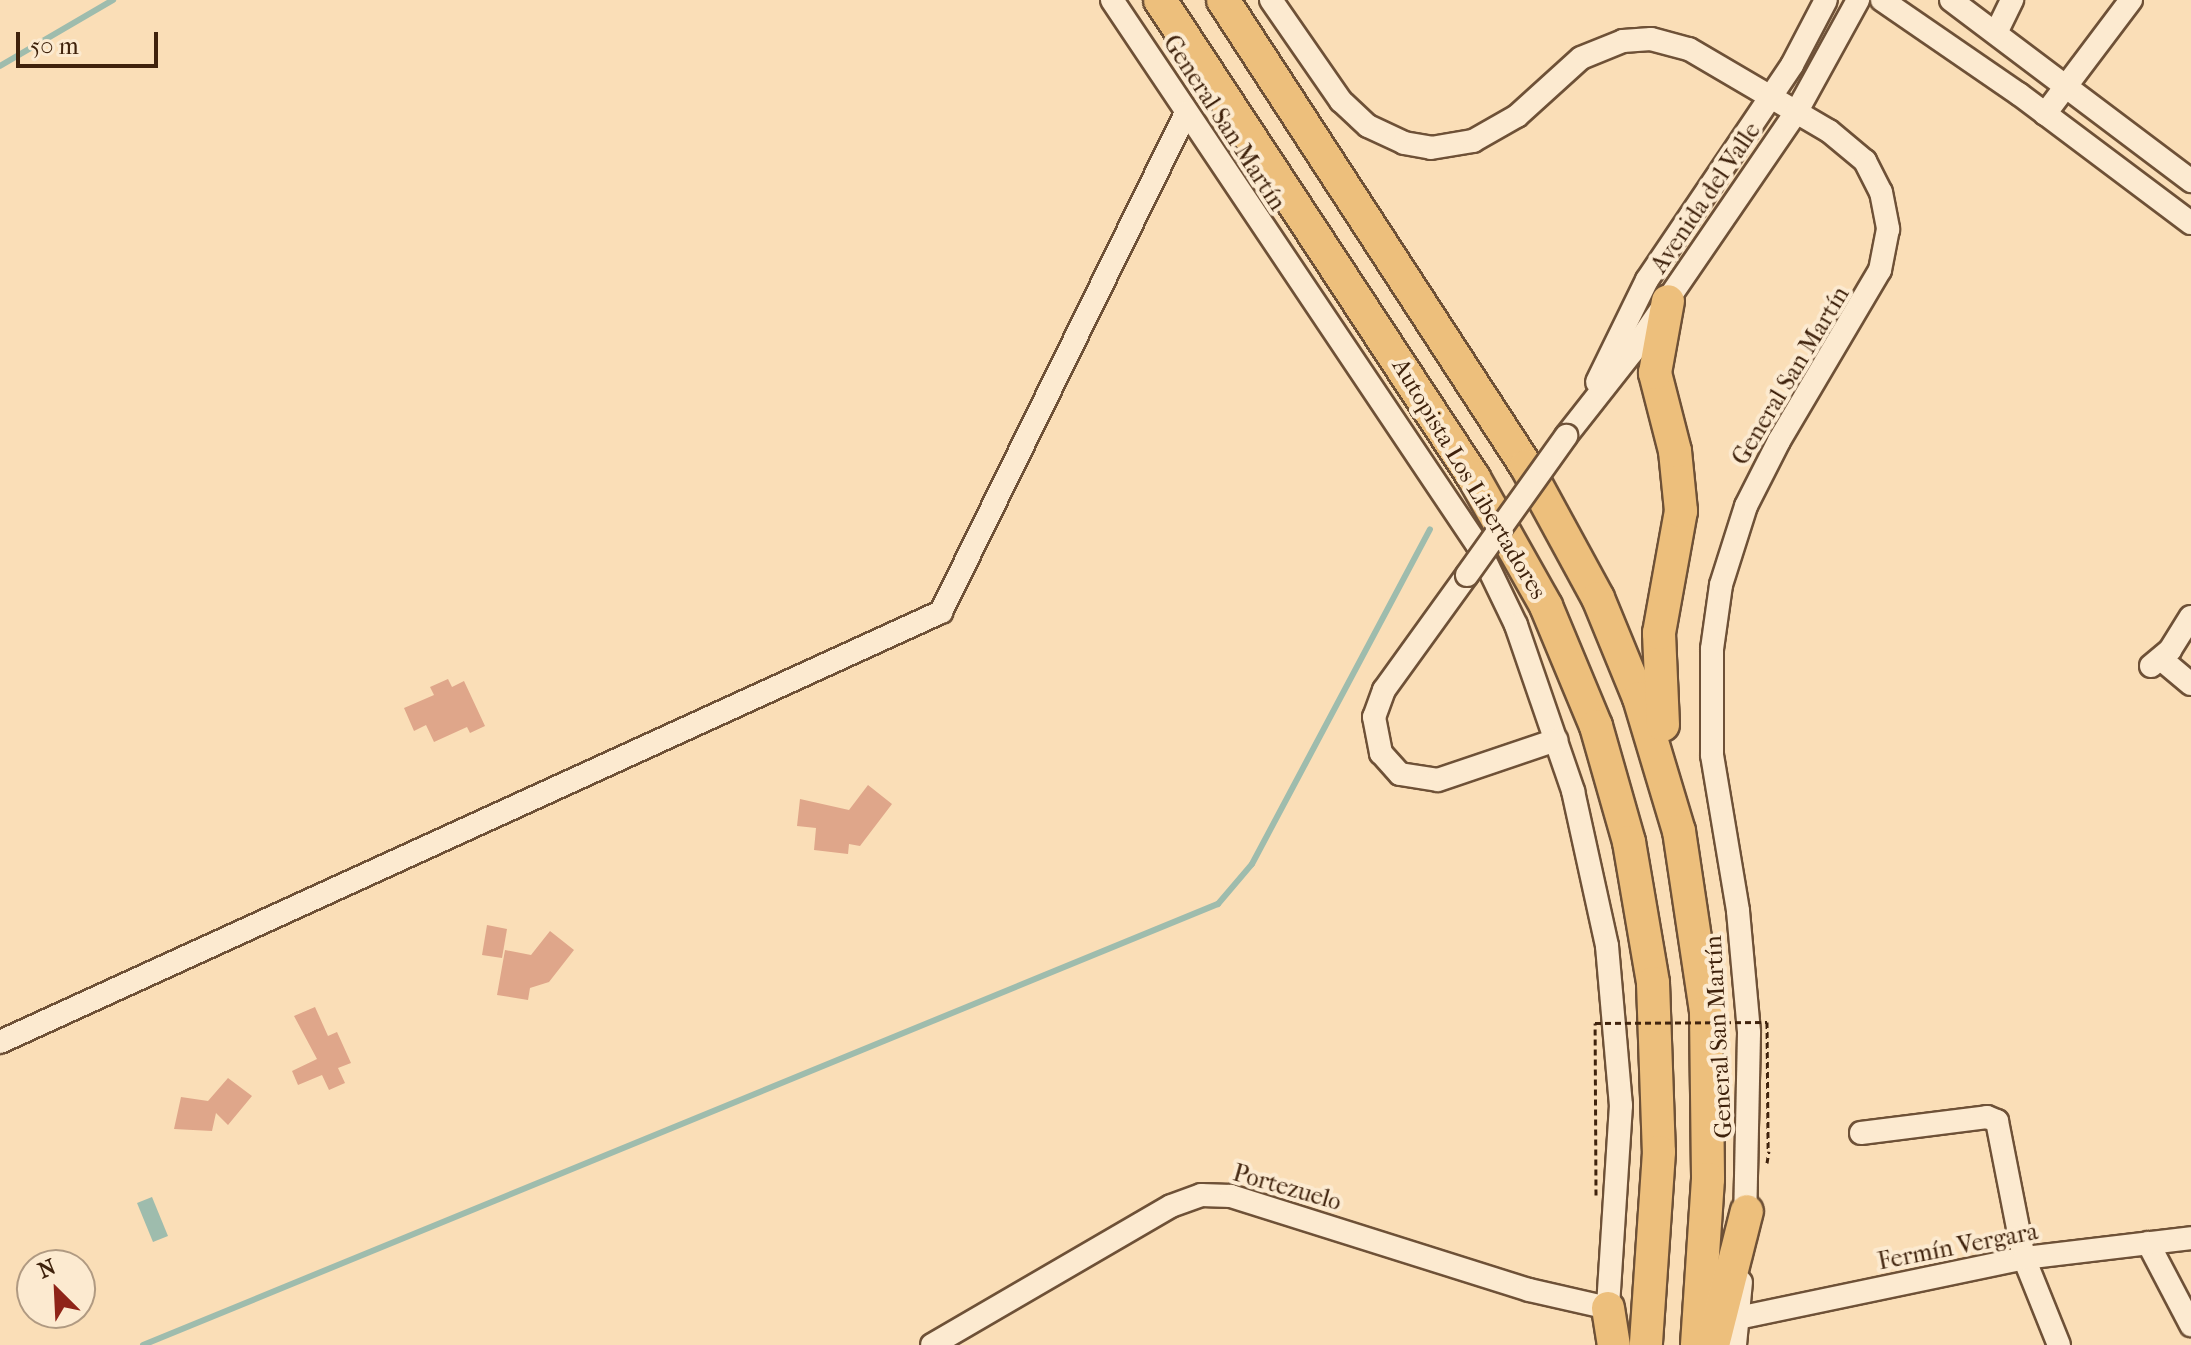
<!DOCTYPE html>
<html>
<head>
<meta charset="utf-8">
<style>
	body { margin:0 }
	#map { position:relative; width:2191px; height:1345px; overflow:hidden; background:#fadeb7; font-family:"IM FELL French Canon",serif }
	div>[style] { position:absolute }
	.water>* { inset:0; background:#9ebcad }
	.stream>* { height:6px; margin:-3px; padding:0 3px; transform-origin:3px; border-radius:3px; background:#9ebcad }
	.building>* { inset:0; background:#dfa68a }
	.path>* { height:3px; margin-top:-1.5px; transform-origin:0; background:repeating-linear-gradient(90deg,#3f220c 0 6px,transparent 0 10px) }
	.roads { filter:drop-shadow(2px 0 #6e5137) drop-shadow(-2px 0 #6e5137) drop-shadow(0 2px #6e5137) drop-shadow(0 -2px #6e5137) }
	.minor>* { height:22px; margin:-11px; padding:0 11px; transform-origin:11px; border-radius:11px; background:#fcead0 }
	.highway>* { height:32px; margin:-16px; padding:0 16px; transform-origin:16px; border-radius:16px; background:#edbf7c }
	.path-bridge>* { height:3px; margin-top:-1.5px; transform-origin:0; background:repeating-linear-gradient(90deg,#3f220c 0 6px,transparent 0 10px) }
	.bridges { filter:drop-shadow(2px 0 #6e5137) drop-shadow(-2px 0 #6e5137) drop-shadow(0 2px #6e5137) drop-shadow(0 -2px #6e5137) }
	.minor-bridge>* { height:22px; margin:-11px; padding:0 11px; transform-origin:11px; border-radius:11px; background:#fcead0 }
	span { translate:-50% -50%; white-space:nowrap; text-align:center; line-height:1.15; -webkit-text-stroke:8px #fcead0; paint-order:stroke }
	.street-label { font-size:24px; color:#3f220c }
	.north { position:absolute; left:16px; top:1249px; width:80px; height:80px; box-sizing:border-box; background:#fcead0; border:2px solid #b09a82; border-radius:50%; rotate:336deg; font-size:22px; font-weight:700; line-height:32px; text-align:center; color:#3f220c }
	.north::after { content:''; display:block; margin:auto; width:28px; height:36px; background:#8f2418; clip-path:polygon(50% 0,100% 100%,50% 72%,0 100%) }
	.scale { position:absolute; left:16px; top:32px; width:142px; height:36px; box-sizing:border-box; border:4px solid #3f220c; border-top:0; padding-left:10px; font-size:24px; line-height:28px; white-space:nowrap; color:#3f220c; -webkit-text-stroke:6px #fcead0; paint-order:stroke }
</style>
</head>
<body>
<div id="map">
	<div class="water">
		<div style="clip-path:polygon(152px 1197px,168px 1236px,153px 1242px,137px 1203px)"></div>
	</div>
	<div class="stream">
		<div style="left:0;top:66px;width:131px;rotate:-30.3deg"></div>
		<div style="left:143px;top:1345px;width:1162px;rotate:-22.31deg"></div>
		<div style="left:1218px;top:904px;width:52px;rotate:-49.6deg"></div>
		<div style="left:1252px;top:864px;width:379px;rotate:-62deg"></div>
	</div>
	<div class="building">
		<div style="clip-path:polygon(448px 679px,452px 687px,464px 681px,485px 726px,470px 733px,467px 727px,434px 742px,426px 725px,414px 731px,404px 708px,434px 695px,430px 687px)"></div>
		<div style="clip-path:polygon(868px 785px,892px 804px,860px 846px,849px 844px,848px 854px,814px 850px,816px 828px,797px 826px,800px 799px,849px 810px)"></div>
		<div style="clip-path:polygon(487px 925px,507px 929px,502px 958px,482px 955px)"></div>
		<div style="clip-path:polygon(550px 931px,574px 950px,549px 982px,530px 988px,528px 1000px,497px 995px,505px 950px,531px 955px)"></div>
		<div style="clip-path:polygon(315px 1007px,328px 1036px,337px 1032px,351px 1063px,338px 1068px,345px 1083px,329px 1090px,322px 1075px,298px 1085px,292px 1071px,317px 1059px,294px 1016px)"></div>
		<div style="clip-path:polygon(228px 1078px,252px 1096px,228px 1125px,216px 1113px,212px 1131px,174px 1129px,181px 1097px,208px 1101px)"></div>
	</div>
	<div class="path">
		<div style="left:1767px;top:1163px;width:12px;rotate:-81deg"></div>
	</div>
	<div class="roads">
		<div class="minor">
			<div style="left:1112px;top:0;width:657px;rotate:56.16deg"></div>
			<div style="left:1478px;top:546px;width:88px;rotate:64.3deg"></div>
			<div style="left:1516px;top:625px;width:176px;rotate:71deg"></div>
			<div style="left:1573px;top:791px;width:159px;rotate:77.6deg"></div>
			<div style="left:1607px;top:946px;width:160px;rotate:85deg"></div>
			<div style="left:1621px;top:1105px;width:215px;rotate:93.7deg"></div>
			<div style="left:1271px;top:0;width:123px;rotate:55.3deg"></div>
			<div style="left:1341px;top:101px;width:37px;rotate:43deg"></div>
			<div style="left:1368px;top:126px;width:40px;rotate:25deg"></div>
			<div style="left:1404px;top:143px;width:27px;rotate:10deg"></div>
			<div style="left:1431px;top:148px;width:43px;rotate:-9.5deg"></div>
			<div style="left:1473px;top:141px;width:51px;rotate:-29.6deg"></div>
			<div style="left:1517px;top:116px;width:86px;rotate:-42.2deg"></div>
			<div style="left:1581px;top:58px;width:45px;rotate:-22deg"></div>
			<div style="left:1623px;top:41px;width:28px;rotate:-4deg"></div>
			<div style="left:1651px;top:39px;width:39px;rotate:15deg"></div>
			<div style="left:1689px;top:49px;width:162px;rotate:30.4deg"></div>
			<div style="left:1829px;top:131px;width:47px;rotate:39.8deg"></div>
			<div style="left:1865px;top:161px;width:35px;rotate:63deg"></div>
			<div style="left:1881px;top:192px;width:38px;rotate:79deg"></div>
			<div style="left:1888px;top:229px;width:42px;rotate:101deg"></div>
			<div style="left:1880px;top:270px;width:199px;rotate:120.6deg"></div>
			<div style="left:1779px;top:441px;width:73px;rotate:116.9deg"></div>
			<div style="left:1746px;top:506px;width:83px;rotate:107.6deg"></div>
			<div style="left:1721px;top:585px;width:65px;rotate:98deg"></div>
			<div style="left:1712px;top:649px;width:106px;rotate:90deg"></div>
			<div style="left:1712px;top:755px;width:158px;rotate:80.5deg"></div>
			<div style="left:1738px;top:911px;width:122px;rotate:84.8deg"></div>
			<div style="left:1749px;top:1033px;width:191px;rotate:91.2deg"></div>
			<div style="left:1882px;top:0;width:166px;rotate:34.5deg"></div>
			<div style="left:2019px;top:94px;width:215px;rotate:36.9deg"></div>
			<div style="left:1951px;top:0;width:301px;rotate:37deg"></div>
			<div style="left:1996px;top:33px;width:37px;rotate:-64deg"></div>
			<div style="left:2045px;top:114px;width:143px;rotate:-53deg"></div>
			<div style="left:1597px;top:382px;width:114px;rotate:-63.9deg"></div>
			<div style="left:1647px;top:280px;width:259px;rotate:-56deg"></div>
			<div style="left:1792px;top:65px;width:73px;rotate:-62.4deg"></div>
			<div style="left:1566px;top:436px;width:107px;rotate:-51.8deg"></div>
			<div style="left:1632px;top:352px;width:292px;rotate:-55.6deg"></div>
			<div style="left:1797px;top:111px;width:127px;rotate:-61.2deg"></div>
			<div style="left:1467px;top:575px;width:142px;rotate:125.8deg"></div>
			<div style="left:1384px;top:690px;width:29px;rotate:110deg"></div>
			<div style="left:1374px;top:717px;width:37px;rotate:79deg"></div>
			<div style="left:1381px;top:753px;width:28px;rotate:48deg"></div>
			<div style="left:1400px;top:774px;width:38px;rotate:9deg"></div>
			<div style="left:1438px;top:780px;width:125px;rotate:-18.7deg"></div>
			<div style="left:2161px;top:659px;width:39px;rotate:40deg"></div>
			<div style="left:2151px;top:666px;width:25px;rotate:-40deg"></div>
			<div style="left:2170px;top:650px;width:39px;rotate:-58deg"></div>
			<div style="left:0;top:1042px;width:1035px;rotate:-24.56deg"></div>
			<div style="left:941px;top:612px;width:556px;rotate:-63.85deg"></div>
			<div style="left:1861px;top:1133px;width:127px;rotate:-7.2deg"></div>
			<div style="left:1987px;top:1117px;width:11px;rotate:22deg"></div>
			<div style="left:1997px;top:1121px;width:140px;rotate:78.9deg"></div>
			<div style="left:2024px;top:1258px;width:94px;rotate:68.1deg"></div>
			<div style="left:2148px;top:1243px;width:93px;rotate:62.3deg"></div>
			<div style="left:1738px;top:1318px;width:292px;rotate:-11.8deg"></div>
			<div style="left:2024px;top:1258px;width:168px;rotate:-6.8deg"></div>
			<div style="left:932px;top:1345px;width:276px;rotate:-30.2deg"></div>
			<div style="left:1171px;top:1206px;width:32px;rotate:-20deg"></div>
			<div style="left:1201px;top:1195px;width:30px;rotate:2deg"></div>
			<div style="left:1231px;top:1196px;width:312px;rotate:17.5deg"></div>
			<div style="left:1529px;top:1290px;width:81px;rotate:12.8deg"></div>
			<div style="left:1735px;top:1345px;width:63px;rotate:-84.6deg"></div>
		</div>
		<div class="highway">
			<div style="left:1160px;top:0;width:572px;rotate:56.7deg"></div>
			<div style="left:1474px;top:478px;width:147px;rotate:60.6deg"></div>
			<div style="left:1546px;top:606px;width:130px;rotate:67.4deg"></div>
			<div style="left:1596px;top:726px;width:121px;rotate:74.1deg"></div>
			<div style="left:1629px;top:842px;width:143px;rotate:80.3deg"></div>
			<div style="left:1653px;top:983px;width:169px;rotate:88deg"></div>
			<div style="left:1659px;top:1152px;width:193px;rotate:93.9deg"></div>
			<div style="left:1223px;top:0;width:556px;rotate:56.97deg"></div>
			<div style="left:1526px;top:466px;width:150px;rotate:61.4deg"></div>
			<div style="left:1598px;top:598px;width:108px;rotate:67.7deg"></div>
			<div style="left:1639px;top:698px;width:139px;rotate:73.3deg"></div>
			<div style="left:1679px;top:831px;width:183px;rotate:81.5deg"></div>
			<div style="left:1706px;top:1012px;width:167px;rotate:89.3deg"></div>
			<div style="left:1708px;top:1179px;width:166px;rotate:93.8deg"></div>
			<div style="left:1663px;top:725px;width:92px;rotate:-92.5deg"></div>
			<div style="left:1659px;top:633px;width:124px;rotate:-79.8deg"></div>
			<div style="left:1681px;top:511px;width:60px;rotate:-95.7deg"></div>
			<div style="left:1675px;top:451px;width:81px;rotate:-104.4deg"></div>
			<div style="left:1655px;top:373px;width:73px;rotate:-79.8deg"></div>
			<div style="left:1608px;top:1308px;width:37px;rotate:81deg"></div>
			<div style="left:1713px;top:1345px;width:138px;rotate:-75.8deg"></div>
		</div>
	</div>
	<div class="path-bridge">
		<div style="left:1596px;top:1195px;width:172px;rotate:-90.3deg"></div>
		<div style="left:1595px;top:1023px;width:172px;rotate:-0.3deg"></div>
		<div style="left:1767px;top:1022px;width:127px;rotate:89.5deg"></div>
	</div>
	<div class="bridges">
		<div class="minor-bridge">
			<div style="left:1467px;top:575px;width:171px;rotate:-54.5deg"></div>
		</div>
	</div>
	<div class="street-label">
		<span style="left:1224px;top:123px;rotate:57deg">General San Martín</span>
		<span style="left:1706px;top:198px;rotate:-56deg">Avenida del Valle</span>
		<span style="left:1791px;top:376px;rotate:-59deg">General San Martín</span>
		<span style="left:1469px;top:479px;rotate:59deg">Autopista Los Libertadores</span>
		<span style="left:1719px;top:1037px;rotate:-93deg">General San Martín</span>
		<span style="left:1287px;top:1188px;rotate:16deg">Portezuelo</span>
		<span style="left:1958px;top:1247px;rotate:-11deg">Fermín Vergara</span>
	</div>
	<div class="north">N</div>
	<div class="scale">50 m</div>
</div>
</body>
</html>
